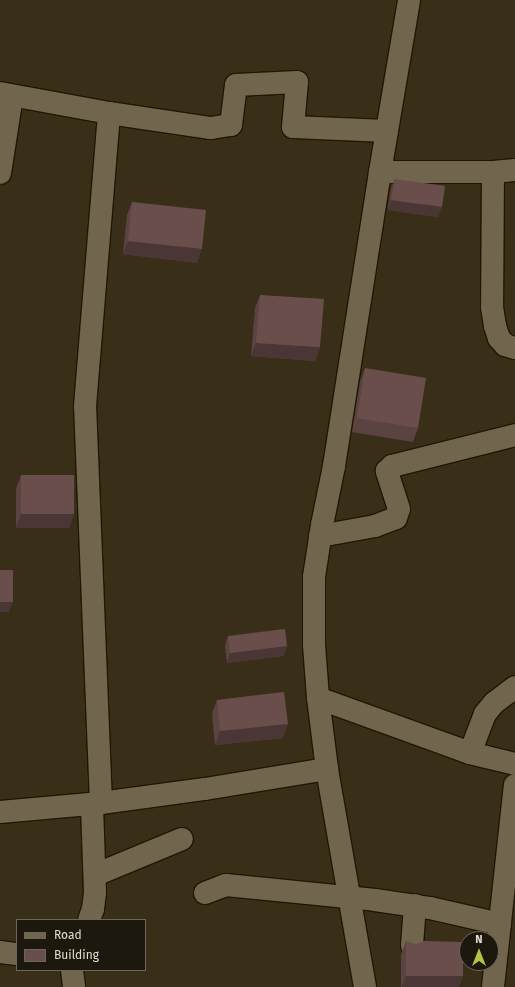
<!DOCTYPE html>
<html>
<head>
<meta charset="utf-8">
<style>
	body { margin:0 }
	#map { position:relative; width:515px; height:987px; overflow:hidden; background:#392f19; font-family:"Fira Sans",sans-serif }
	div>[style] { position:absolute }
	.roads { filter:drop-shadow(1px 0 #201702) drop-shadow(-1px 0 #201702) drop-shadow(0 1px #201702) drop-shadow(0 -1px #201702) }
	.minor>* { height:22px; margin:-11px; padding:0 11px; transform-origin:11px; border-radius:11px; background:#71654e }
	.wall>* { inset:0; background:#5b4341 }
	.shaded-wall>* { inset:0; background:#4a3735 }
	.building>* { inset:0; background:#6a4e4c }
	span { translate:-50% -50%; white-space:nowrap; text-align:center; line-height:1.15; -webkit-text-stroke:3.5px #1c180e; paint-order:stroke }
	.legend { position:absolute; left:16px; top:919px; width:130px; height:52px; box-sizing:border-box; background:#1c180e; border:1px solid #6b665b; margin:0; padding:5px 7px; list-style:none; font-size:12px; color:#e2dcce }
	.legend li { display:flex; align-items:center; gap:8px; height:20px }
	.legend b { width:20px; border:1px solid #6b665b }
	.north { position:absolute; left:459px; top:931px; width:40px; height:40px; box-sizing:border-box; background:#1c180e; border:1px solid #6b665b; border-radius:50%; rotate:0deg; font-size:11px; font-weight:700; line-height:16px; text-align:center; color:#e2dcce }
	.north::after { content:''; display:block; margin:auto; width:14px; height:18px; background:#b8c147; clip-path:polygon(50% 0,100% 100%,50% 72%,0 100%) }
</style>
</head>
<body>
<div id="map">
	<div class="roads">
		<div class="minor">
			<div style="left:0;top:93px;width:111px;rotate:10.4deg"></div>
			<div style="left:109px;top:113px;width:103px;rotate:8.4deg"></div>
			<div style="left:211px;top:128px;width:20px;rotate:-9deg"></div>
			<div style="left:231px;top:125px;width:40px;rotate:-82.9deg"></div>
			<div style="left:236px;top:85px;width:61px;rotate:-2.8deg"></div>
			<div style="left:297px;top:82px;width:45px;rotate:95.1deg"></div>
			<div style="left:293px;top:127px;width:94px;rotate:2.4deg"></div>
			<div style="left:380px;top:172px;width:113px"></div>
			<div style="left:493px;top:172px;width:22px;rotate:-5deg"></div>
			<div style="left:493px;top:172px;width:135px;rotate:90.4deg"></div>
			<div style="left:492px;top:307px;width:19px;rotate:81deg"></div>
			<div style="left:495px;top:326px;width:13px;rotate:72deg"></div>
			<div style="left:499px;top:338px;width:9px;rotate:49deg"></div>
			<div style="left:505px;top:345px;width:10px;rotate:17deg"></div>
			<div style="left:0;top:173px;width:78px;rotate:-81.1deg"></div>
			<div style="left:320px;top:536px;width:56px;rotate:-10.3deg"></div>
			<div style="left:375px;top:526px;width:22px;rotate:-21deg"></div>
			<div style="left:396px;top:518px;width:9px;rotate:-72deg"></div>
			<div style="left:399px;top:509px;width:40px;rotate:-108deg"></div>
			<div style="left:387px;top:471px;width:7px;rotate:-45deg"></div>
			<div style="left:392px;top:466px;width:127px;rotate:-14.1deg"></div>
			<div style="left:318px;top:698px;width:162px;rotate:19.9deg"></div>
			<div style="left:470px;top:753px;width:46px;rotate:13.7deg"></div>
			<div style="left:470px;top:753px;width:42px;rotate:-69deg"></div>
			<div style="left:485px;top:714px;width:14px;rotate:-51deg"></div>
			<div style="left:494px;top:703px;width:26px;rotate:-37deg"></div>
			<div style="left:101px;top:803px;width:397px;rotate:-92.3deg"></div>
			<div style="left:85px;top:406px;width:294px;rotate:-85.3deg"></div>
			<div style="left:0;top:812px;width:101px;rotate:-5.1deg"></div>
			<div style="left:101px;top:803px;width:105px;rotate:-7.7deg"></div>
			<div style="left:205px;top:789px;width:124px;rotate:-9.3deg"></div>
			<div style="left:95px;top:875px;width:94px;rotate:-22.5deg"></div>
			<div style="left:205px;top:893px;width:22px;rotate:-21deg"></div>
			<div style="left:226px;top:885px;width:150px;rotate:5.7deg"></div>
			<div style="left:375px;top:900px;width:56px;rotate:8.3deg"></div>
			<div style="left:430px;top:908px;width:72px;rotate:12.9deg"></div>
			<div style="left:89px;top:920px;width:12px;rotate:-70deg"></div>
			<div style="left:93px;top:909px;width:17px;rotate:-83deg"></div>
			<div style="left:95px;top:892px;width:88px;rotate:-92deg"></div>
			<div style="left:412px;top:945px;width:40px;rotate:-85.7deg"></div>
			<div style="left:0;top:952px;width:17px;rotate:7deg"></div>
			<div style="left:72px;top:970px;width:17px;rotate:83deg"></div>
			<div style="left:365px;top:987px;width:221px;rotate:-99.9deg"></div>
			<div style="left:327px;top:769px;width:72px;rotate:-97.2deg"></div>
			<div style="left:318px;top:698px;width:53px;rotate:-94.3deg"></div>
			<div style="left:314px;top:645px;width:68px;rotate:-90deg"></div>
			<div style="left:314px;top:577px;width:53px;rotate:-81.3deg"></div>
			<div style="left:322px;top:525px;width:60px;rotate:-78.5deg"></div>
			<div style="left:334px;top:466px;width:298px;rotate:-81.1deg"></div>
			<div style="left:380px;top:172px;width:174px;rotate:-80.4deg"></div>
			<div style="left:493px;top:987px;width:203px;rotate:-83.8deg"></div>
		</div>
	</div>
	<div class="wall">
		<div style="clip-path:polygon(395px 179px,438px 217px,388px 210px,391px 188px)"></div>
		<div style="clip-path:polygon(132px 202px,197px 263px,123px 254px,127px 215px)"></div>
		<div style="clip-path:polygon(260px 295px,320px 347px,315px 361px,251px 356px,255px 308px)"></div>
		<div style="clip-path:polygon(365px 368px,418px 428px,413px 442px,352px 432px,360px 382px)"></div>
		<div style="clip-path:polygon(21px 475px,74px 514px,69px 528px,16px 528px,16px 489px)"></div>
		<div style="clip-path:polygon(228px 636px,287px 646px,283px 656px,227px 663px,225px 646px)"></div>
		<div style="clip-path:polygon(217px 700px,283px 738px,215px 745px,212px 714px)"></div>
		<div style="clip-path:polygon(406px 941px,463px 976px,459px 987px,401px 987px,401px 955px)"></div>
	</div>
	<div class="shaded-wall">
		<div style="clip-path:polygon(391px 200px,442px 207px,438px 217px,388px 210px)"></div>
		<div style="clip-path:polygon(128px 241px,202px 249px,197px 263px,123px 254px)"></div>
		<div style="clip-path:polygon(256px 343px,320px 347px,315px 361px,251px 356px)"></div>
		<div style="clip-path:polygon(21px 514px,74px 514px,69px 528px,16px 528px)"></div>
		<div style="clip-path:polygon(0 602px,13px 602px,9px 612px,0 612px)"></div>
		<div style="clip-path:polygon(287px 646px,283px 656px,227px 663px,230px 653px)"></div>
		<div style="clip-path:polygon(288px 724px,283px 738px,215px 745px,220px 731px)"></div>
		<div style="clip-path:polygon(406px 976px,463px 976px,459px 987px,402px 987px)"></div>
	</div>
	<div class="building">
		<div style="clip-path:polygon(395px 179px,445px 186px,442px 207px,391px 200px)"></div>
		<div style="clip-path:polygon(132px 202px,206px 210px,202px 249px,128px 241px)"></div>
		<div style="clip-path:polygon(260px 295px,324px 299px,320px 347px,256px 343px)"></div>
		<div style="clip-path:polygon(365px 368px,426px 378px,418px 428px,357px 418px)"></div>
		<div style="clip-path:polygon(21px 475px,74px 475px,74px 514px,21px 514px)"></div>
		<div style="clip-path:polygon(0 570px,13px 570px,13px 602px,0 602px)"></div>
		<div style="clip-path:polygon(285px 629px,287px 646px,230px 653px,228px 636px)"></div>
		<div style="clip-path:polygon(284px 692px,288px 724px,220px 731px,217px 700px)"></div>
		<div style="clip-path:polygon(406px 941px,416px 944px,424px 941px,463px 942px,463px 976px,406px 976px)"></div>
	</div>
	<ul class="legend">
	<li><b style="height:5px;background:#71654e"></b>Road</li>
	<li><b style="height:11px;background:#6a4e4c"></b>Building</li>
	</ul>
	<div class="north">N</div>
</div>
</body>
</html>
